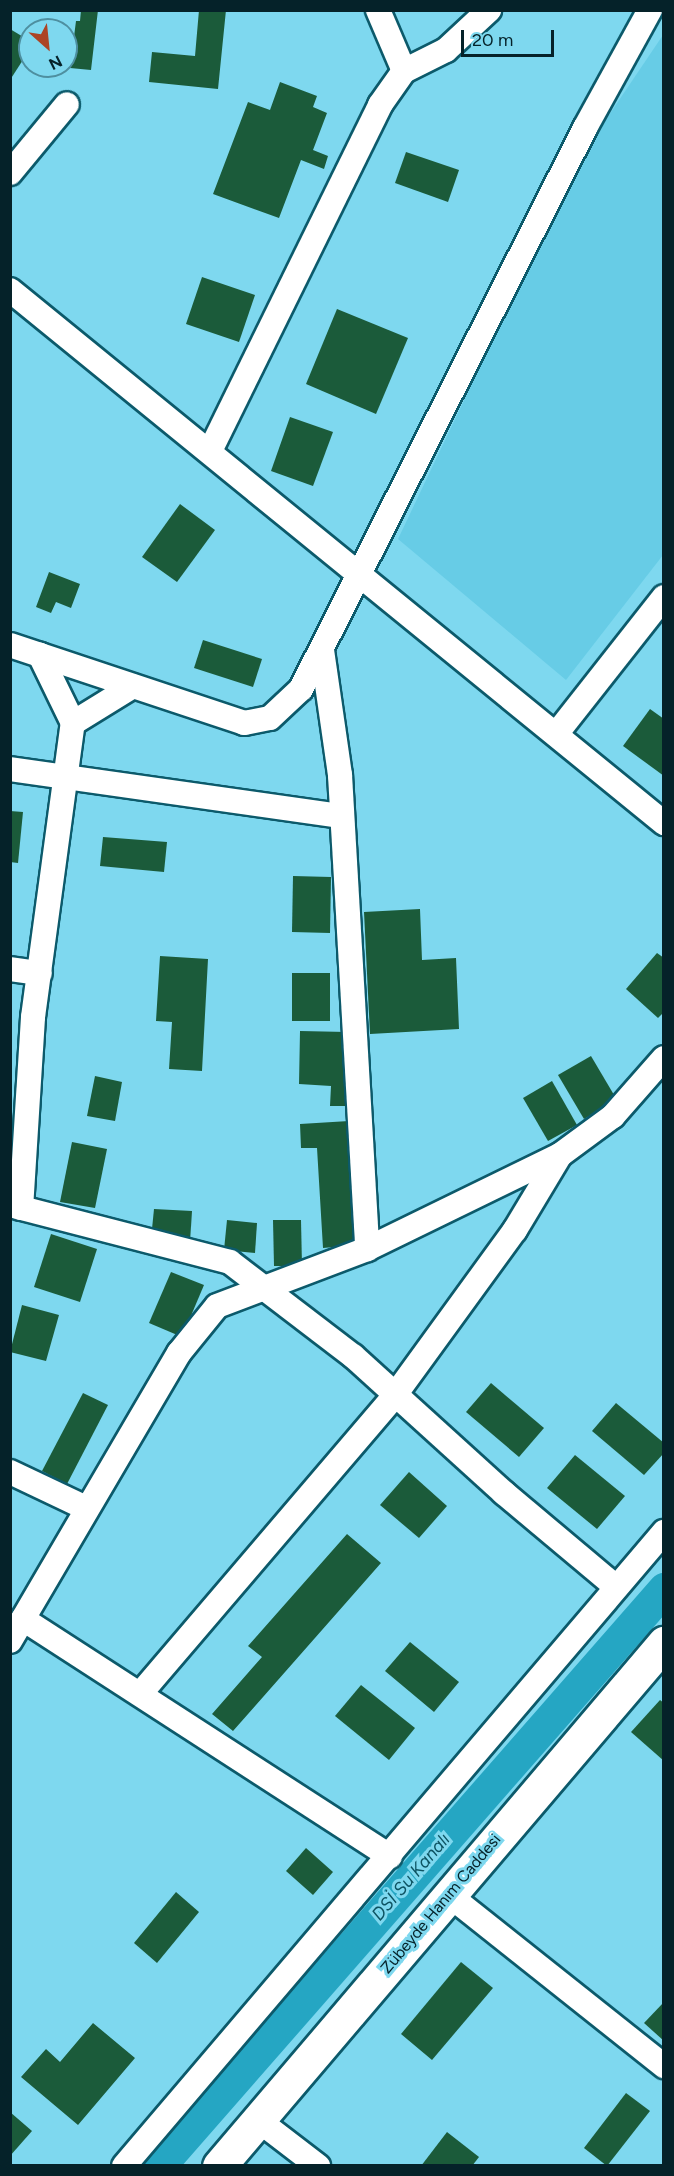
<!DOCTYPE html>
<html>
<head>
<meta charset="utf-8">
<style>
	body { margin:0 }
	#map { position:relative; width:674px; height:2176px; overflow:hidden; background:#7ed8ef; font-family:Figtree,sans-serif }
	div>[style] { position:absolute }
	.built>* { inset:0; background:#67cce6 }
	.canal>* { height:33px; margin:-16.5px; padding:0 16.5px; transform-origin:16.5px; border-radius:16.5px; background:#25a6c3 }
	.building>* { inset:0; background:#1b5b3a }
	.roads { filter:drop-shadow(2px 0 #0c5a6b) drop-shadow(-2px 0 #0c5a6b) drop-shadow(0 2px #0c5a6b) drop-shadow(0 -2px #0c5a6b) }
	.street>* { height:24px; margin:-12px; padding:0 12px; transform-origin:12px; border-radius:12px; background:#fff }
	.secondary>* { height:33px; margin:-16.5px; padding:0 16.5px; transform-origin:16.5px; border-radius:16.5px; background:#fff }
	span { translate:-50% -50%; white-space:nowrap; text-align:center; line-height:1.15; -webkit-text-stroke:6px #7ed8ef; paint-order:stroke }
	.street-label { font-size:16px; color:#052229 }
	.water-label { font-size:18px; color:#0d5362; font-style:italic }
	.frame { position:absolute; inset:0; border:12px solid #052229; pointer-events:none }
	.north { position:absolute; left:18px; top:18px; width:60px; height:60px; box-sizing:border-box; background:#7ed8ef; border:2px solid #4e8fa0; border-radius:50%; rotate:153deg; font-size:16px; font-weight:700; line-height:24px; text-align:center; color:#052229 }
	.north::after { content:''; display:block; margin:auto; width:21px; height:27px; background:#ac4425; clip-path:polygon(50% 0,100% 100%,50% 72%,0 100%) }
	.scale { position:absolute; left:461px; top:30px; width:93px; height:27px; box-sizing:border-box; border:3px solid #052229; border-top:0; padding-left:8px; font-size:18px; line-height:21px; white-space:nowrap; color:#052229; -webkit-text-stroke:4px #7ed8ef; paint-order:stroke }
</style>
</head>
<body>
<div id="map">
	<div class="built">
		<div style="clip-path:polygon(663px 35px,663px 555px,566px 680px,398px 539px,578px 161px)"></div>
	</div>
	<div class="canal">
		<div style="left:159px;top:2166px;width:767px;rotate:-48.81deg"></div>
	</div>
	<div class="building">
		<div style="clip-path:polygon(81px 10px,98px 10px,91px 70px,70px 68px,76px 21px,80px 21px)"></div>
		<div style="clip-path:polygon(199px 10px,226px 10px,218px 89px,149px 82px,152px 52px,195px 56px)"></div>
		<div style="clip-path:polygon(10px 29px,30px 41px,30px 49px,10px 80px)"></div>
		<div style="clip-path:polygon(280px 82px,317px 96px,313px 107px,327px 113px,313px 150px,328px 156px,324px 169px,301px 160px,279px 218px,213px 194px,248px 102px,270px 110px)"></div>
		<div style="clip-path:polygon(406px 152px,459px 170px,448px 202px,395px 183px)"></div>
		<div style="clip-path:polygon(202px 277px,255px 295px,239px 342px,186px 324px)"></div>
		<div style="clip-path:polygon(337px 309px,408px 338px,376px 414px,306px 384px)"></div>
		<div style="clip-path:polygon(290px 417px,333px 432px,313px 486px,271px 471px)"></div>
		<div style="clip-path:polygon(180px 504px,215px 530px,177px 582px,142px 557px)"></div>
		<div style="clip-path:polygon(49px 572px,80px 584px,71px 608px,56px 602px,51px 613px,36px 607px)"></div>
		<div style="clip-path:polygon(203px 640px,262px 659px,253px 687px,194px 668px)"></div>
		<div style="clip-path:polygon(650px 709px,664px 719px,664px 776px,623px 746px)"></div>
		<div style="clip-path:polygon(10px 811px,23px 812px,18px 863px,10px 862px)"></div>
		<div style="clip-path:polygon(103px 837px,167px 842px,164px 872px,100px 866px)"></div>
		<div style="clip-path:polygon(293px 876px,331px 877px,330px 933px,292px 932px)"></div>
		<div style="clip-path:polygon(420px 909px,422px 960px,456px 958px,459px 1029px,370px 1034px,364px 912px)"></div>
		<div style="clip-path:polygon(657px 953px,664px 958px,664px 1012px,658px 1018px,626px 989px)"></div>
		<div style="clip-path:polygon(160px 956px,208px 959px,202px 1071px,169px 1069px,172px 1022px,156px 1021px)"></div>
		<div style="clip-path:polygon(292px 973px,330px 973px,330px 1021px,292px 1021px)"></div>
		<div style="clip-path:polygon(300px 1031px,347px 1032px,345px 1106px,330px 1106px,331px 1086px,299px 1084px)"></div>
		<div style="clip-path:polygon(591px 1056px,617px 1100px,584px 1119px,558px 1075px)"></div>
		<div style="clip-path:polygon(95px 1076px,122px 1082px,115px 1121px,87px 1116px)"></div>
		<div style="clip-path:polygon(552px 1081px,577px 1125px,548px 1141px,523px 1098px)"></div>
		<div style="clip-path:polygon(349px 1121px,357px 1245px,323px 1248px,317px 1148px,301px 1148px,300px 1124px)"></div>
		<div style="clip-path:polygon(72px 1142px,107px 1149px,95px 1208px,60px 1202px)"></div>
		<div style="clip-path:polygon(154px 1209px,192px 1211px,190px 1242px,151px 1239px)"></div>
		<div style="clip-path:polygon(227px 1220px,257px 1223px,255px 1253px,224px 1250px)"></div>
		<div style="clip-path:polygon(273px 1220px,301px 1220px,302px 1266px,274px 1266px)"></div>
		<div style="clip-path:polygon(51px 1234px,97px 1249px,80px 1302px,34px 1287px)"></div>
		<div style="clip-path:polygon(171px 1272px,204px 1285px,182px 1337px,149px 1323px)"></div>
		<div style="clip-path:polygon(22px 1305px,59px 1315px,46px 1361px,10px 1352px)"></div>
		<div style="clip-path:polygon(491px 1383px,544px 1428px,519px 1457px,466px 1412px)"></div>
		<div style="clip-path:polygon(83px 1393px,108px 1405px,67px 1484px,42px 1471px)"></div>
		<div style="clip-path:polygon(616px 1403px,664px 1443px,664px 1453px,644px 1475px,592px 1431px)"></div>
		<div style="clip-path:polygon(575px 1455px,625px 1496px,597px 1529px,547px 1488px)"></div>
		<div style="clip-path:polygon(409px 1472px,447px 1506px,419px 1538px,380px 1505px)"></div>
		<div style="clip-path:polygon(347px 1534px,381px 1563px,233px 1731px,212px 1714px,262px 1657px,248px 1646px)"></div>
		<div style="clip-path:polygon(410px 1642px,459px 1682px,434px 1712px,385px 1671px)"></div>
		<div style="clip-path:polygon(361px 1685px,415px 1728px,389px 1760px,335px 1716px)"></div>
		<div style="clip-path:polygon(660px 1700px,664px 1703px,664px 1761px,631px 1732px)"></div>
		<div style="clip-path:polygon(306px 1848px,333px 1872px,313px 1895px,286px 1871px)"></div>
		<div style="clip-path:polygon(176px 1892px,199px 1912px,157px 1963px,134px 1943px)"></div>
		<div style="clip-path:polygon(461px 1962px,493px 1988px,432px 2060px,401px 2034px)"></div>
		<div style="clip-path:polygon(664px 2002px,664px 2041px,644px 2023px)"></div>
		<div style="clip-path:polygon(93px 2023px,135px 2058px,78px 2125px,21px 2077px,46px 2049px,60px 2062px)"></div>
		<div style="clip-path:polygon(626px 2093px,650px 2111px,607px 2166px,584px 2148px)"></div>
		<div style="clip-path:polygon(10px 2112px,32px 2131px,10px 2156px)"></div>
		<div style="clip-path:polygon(447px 2132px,479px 2157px,472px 2166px,421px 2166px)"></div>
	</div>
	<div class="roads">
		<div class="street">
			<div style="left:378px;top:10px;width:66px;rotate:66.9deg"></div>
			<div style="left:10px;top:173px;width:89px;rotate:-50.4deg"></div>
			<div style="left:10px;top:290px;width:844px;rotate:39.18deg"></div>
			<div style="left:210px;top:451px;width:386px;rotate:-63.8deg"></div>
			<div style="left:380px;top:105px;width:42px;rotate:-54.8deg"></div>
			<div style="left:404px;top:71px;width:47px;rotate:-26.6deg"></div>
			<div style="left:446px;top:50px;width:59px;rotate:-42.9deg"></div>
			<div style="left:10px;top:645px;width:247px;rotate:18.4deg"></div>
			<div style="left:244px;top:723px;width:26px;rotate:-11deg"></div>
			<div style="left:270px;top:718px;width:42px;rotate:-43.1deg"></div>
			<div style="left:301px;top:689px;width:629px;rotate:-63.15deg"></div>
			<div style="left:585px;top:128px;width:135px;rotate:-61.2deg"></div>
			<div style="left:322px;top:650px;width:126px;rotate:81.8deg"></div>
			<div style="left:340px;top:775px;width:475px;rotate:86.7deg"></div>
			<div style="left:73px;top:723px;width:70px;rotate:-31.7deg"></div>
			<div style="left:557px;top:733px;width:173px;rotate:-51.8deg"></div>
			<div style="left:10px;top:769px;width:335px;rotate:8.1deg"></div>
			<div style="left:10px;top:969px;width:30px;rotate:8deg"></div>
			<div style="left:10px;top:1205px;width:227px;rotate:14.5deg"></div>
			<div style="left:230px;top:1262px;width:155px;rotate:37.4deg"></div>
			<div style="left:353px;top:1356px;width:204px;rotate:42.2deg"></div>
			<div style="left:504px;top:1493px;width:145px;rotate:40deg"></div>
			<div style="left:21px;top:1208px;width:191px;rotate:-86.4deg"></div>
			<div style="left:33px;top:1017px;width:297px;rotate:-82.3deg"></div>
			<div style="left:73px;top:723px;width:76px;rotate:-115.9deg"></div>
			<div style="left:10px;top:1472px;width:84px;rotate:25.3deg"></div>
			<div style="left:23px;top:1619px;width:437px;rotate:32.9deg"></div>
			<div style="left:10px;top:1641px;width:334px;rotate:-59.6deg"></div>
			<div style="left:179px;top:1353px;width:60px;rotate:-51deg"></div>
			<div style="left:217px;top:1306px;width:160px;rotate:-20.8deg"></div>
			<div style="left:367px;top:1249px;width:215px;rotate:-26deg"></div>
			<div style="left:560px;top:1155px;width:66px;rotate:-36.3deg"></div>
			<div style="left:613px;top:1116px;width:77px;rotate:-48.7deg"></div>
			<div style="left:140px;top:1694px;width:393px;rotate:-49.5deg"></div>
			<div style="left:395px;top:1395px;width:204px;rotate:-54deg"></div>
			<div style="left:515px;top:1230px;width:87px;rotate:-59deg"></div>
			<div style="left:449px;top:1895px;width:275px;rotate:38.5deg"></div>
			<div style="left:258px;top:2120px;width:76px;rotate:37.5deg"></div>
			<div style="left:124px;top:2166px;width:833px;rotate:-49.58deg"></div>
		</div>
		<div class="secondary">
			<div style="left:219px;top:2166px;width:687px;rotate:-49.61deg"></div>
		</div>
	</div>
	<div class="street-label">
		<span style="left:441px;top:1904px;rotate:-50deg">Zübeyde Hanım Caddesi</span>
	</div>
	<div class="water-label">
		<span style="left:411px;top:1877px;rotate:-49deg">DSİ Su Kanalı</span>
	</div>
	<div class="frame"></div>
	<div class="north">N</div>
	<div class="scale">20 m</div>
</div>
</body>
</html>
